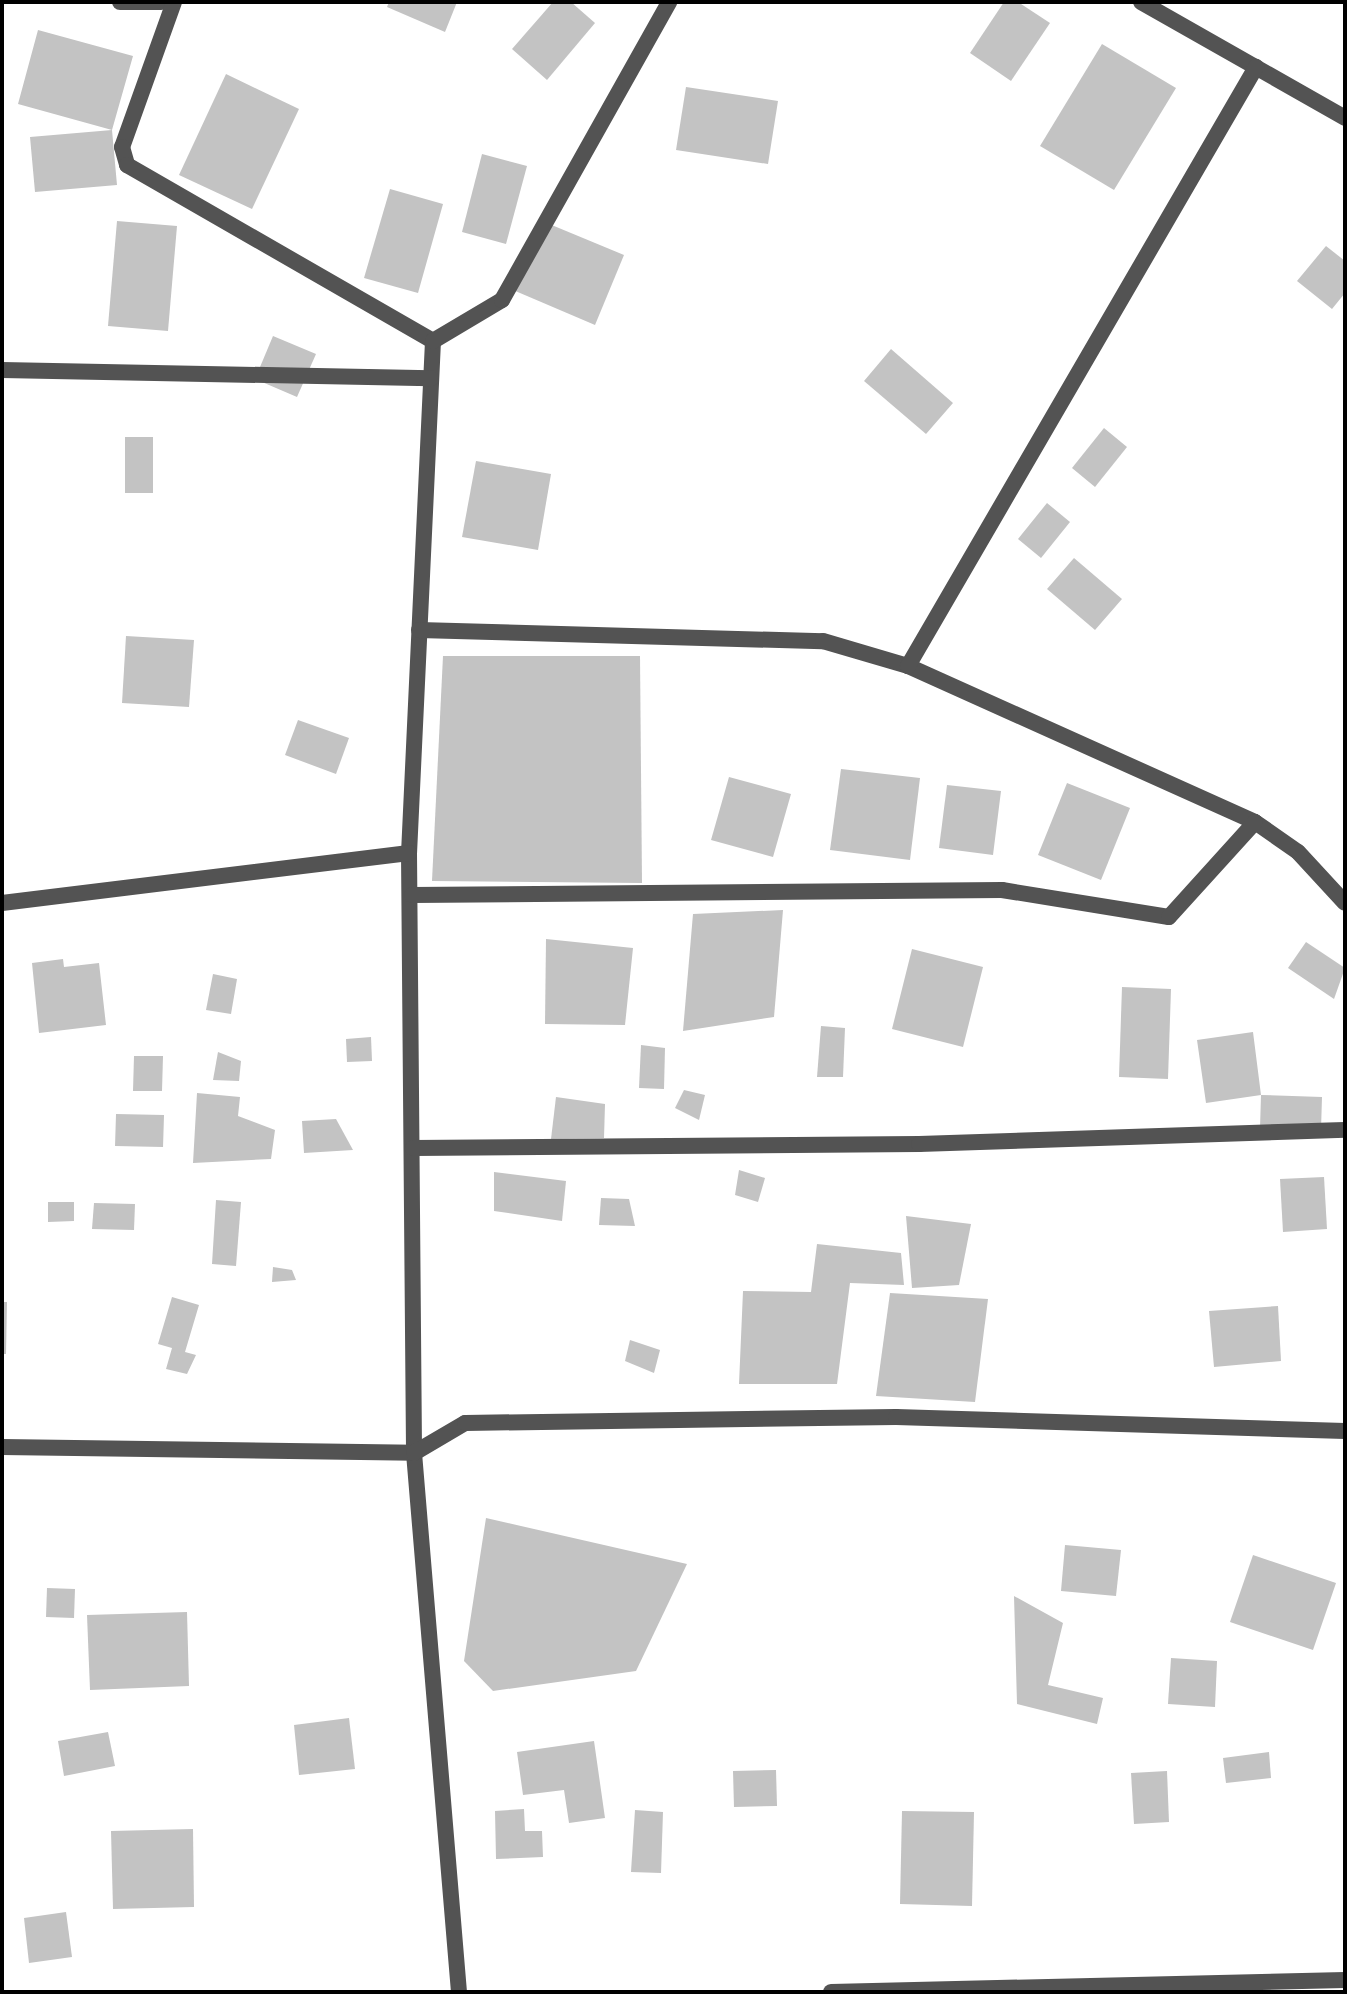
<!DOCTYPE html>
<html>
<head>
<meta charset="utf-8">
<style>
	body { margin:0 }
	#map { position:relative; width:1347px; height:1994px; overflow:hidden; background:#fff; font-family:Quicksand,sans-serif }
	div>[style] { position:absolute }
	.building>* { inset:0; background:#c3c3c3 }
	.minor>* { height:16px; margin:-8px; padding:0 8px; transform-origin:8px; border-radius:8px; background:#535353 }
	span { translate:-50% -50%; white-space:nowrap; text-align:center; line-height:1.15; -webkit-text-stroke:8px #fff; paint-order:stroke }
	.frame { position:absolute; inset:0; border:4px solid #000; pointer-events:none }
</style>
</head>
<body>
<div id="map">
	<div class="building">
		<div style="clip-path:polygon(389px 2px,457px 2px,445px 32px,387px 7px)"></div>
		<div style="clip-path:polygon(553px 2px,571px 2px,595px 23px,547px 80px,512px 49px)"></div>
		<div style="clip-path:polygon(1004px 2px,1018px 2px,1050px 23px,1011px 81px,970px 53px)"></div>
		<div style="clip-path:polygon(38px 30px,133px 56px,112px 130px,117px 185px,35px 192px,30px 137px,112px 130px,18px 104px)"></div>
		<div style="clip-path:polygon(1102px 44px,1176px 88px,1114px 190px,1040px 146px)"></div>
		<div style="clip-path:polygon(226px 74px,299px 109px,252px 209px,179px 175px)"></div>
		<div style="clip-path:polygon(686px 87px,778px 101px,768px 164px,676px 150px)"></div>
		<div style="clip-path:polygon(482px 154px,527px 166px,506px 244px,462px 232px)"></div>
		<div style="clip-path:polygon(390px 189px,443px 204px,418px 293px,364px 278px)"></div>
		<div style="clip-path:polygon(117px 221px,177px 226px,168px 331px,108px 326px)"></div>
		<div style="clip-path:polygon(542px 221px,624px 255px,595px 325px,513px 290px)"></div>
		<div style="clip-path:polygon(1326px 246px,1345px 261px,1345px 293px,1332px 309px,1297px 281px)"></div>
		<div style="clip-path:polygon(273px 336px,316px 354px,297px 397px,255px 379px)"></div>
		<div style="clip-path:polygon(891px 349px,953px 403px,926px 434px,864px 381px)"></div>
		<div style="clip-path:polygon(1104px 428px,1127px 447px,1095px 487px,1072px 468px)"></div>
		<div style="clip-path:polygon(125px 437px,153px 437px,153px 493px,125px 493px)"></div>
		<div style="clip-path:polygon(476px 461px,551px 474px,538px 550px,462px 537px)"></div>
		<div style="clip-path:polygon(1047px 503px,1070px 522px,1041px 558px,1018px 539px)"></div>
		<div style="clip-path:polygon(1074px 558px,1122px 599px,1095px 630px,1047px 589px)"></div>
		<div style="clip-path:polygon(126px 636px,194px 640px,189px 707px,122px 703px)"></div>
		<div style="clip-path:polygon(443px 656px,640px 656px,642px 883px,432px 881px)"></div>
		<div style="clip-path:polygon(298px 720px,349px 738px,336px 774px,285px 755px)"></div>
		<div style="clip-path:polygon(841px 769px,920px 778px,910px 860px,830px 850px)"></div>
		<div style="clip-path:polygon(729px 777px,791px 794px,773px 857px,711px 840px)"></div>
		<div style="clip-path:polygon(1067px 783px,1130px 808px,1101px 880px,1038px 855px)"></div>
		<div style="clip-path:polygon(947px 785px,1001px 791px,993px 855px,939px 848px)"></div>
		<div style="clip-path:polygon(783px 910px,774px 1017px,683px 1031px,693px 914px)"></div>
		<div style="clip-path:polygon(546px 939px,633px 948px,625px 1025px,545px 1024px)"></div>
		<div style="clip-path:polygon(1306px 942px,1345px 968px,1334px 999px,1288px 968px)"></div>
		<div style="clip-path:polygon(912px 949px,983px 967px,963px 1047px,892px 1029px)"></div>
		<div style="clip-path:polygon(63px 959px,64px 967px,99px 963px,106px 1025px,39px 1033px,32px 963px)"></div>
		<div style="clip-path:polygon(213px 974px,237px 979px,231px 1014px,206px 1010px)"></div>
		<div style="clip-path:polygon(1122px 987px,1171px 989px,1168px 1079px,1119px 1077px)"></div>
		<div style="clip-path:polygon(821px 1026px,845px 1028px,843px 1077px,817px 1077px)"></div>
		<div style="clip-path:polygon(1253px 1032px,1261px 1095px,1322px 1097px,1321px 1130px,1260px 1128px,1261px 1095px,1206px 1103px,1197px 1040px)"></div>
		<div style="clip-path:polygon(371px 1037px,372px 1061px,347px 1062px,346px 1039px)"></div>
		<div style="clip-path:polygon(641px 1045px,665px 1048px,664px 1089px,639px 1088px)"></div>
		<div style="clip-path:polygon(218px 1052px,241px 1061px,239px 1081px,213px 1080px)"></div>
		<div style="clip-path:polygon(134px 1056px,163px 1056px,162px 1091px,133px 1091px)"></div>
		<div style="clip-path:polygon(684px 1090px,705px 1095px,699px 1120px,675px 1108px)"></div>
		<div style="clip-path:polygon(197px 1093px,240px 1097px,238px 1116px,275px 1130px,271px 1159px,193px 1163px)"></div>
		<div style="clip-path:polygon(556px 1097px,605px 1104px,604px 1138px,551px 1139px)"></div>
		<div style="clip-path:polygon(116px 1114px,164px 1115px,163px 1147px,115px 1146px)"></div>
		<div style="clip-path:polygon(336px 1119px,353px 1150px,304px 1153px,302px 1121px)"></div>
		<div style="clip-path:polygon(739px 1170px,765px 1178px,758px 1202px,735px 1195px)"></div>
		<div style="clip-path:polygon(494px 1172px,566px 1181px,562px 1221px,494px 1211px)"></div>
		<div style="clip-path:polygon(1324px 1177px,1327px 1229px,1283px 1232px,1280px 1179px)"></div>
		<div style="clip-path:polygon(601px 1198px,629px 1199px,635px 1226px,599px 1225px)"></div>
		<div style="clip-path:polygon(216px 1200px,241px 1202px,236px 1266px,212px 1264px)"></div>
		<div style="clip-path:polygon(48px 1202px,74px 1202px,74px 1221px,48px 1222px)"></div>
		<div style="clip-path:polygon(94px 1203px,135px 1204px,134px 1230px,92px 1229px)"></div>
		<div style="clip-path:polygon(906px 1216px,971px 1224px,959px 1285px,912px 1288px)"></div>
		<div style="clip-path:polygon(817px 1244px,901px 1253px,904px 1285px,850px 1283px,837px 1384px,739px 1384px,743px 1291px,811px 1292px)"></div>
		<div style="clip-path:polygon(273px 1267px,292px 1270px,296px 1280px,272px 1282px)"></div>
		<div style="clip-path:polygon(890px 1293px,988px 1299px,975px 1402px,876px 1396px)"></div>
		<div style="clip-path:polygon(172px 1297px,199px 1305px,185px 1352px,196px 1355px,187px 1374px,166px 1369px,172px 1348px,158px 1344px)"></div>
		<div style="clip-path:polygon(2px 1302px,7px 1302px,6px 1354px,2px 1354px)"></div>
		<div style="clip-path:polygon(1278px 1306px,1281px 1361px,1214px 1367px,1209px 1311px)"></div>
		<div style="clip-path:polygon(630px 1340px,660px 1350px,654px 1373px,625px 1361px)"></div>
		<div style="clip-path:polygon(486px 1518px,687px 1564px,636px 1671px,493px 1691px,464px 1661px)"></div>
		<div style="clip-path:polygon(1065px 1545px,1121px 1550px,1116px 1596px,1061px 1591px)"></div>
		<div style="clip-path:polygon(1253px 1555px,1336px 1583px,1313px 1650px,1230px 1622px)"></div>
		<div style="clip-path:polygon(47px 1588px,75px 1589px,74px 1618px,46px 1617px)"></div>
		<div style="clip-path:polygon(1014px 1596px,1063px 1623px,1048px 1685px,1103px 1698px,1097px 1724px,1017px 1704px)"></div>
		<div style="clip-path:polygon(187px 1612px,189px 1686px,90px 1690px,87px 1615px)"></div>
		<div style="clip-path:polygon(1171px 1658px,1217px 1661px,1215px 1707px,1168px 1704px)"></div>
		<div style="clip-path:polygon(349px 1718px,355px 1769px,299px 1775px,294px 1725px)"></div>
		<div style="clip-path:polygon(108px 1732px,115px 1766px,64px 1776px,58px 1741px)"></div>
		<div style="clip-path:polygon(594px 1741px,605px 1818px,569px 1823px,564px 1790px,523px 1795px,517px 1752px)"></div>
		<div style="clip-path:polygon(1269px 1752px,1271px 1778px,1226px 1783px,1223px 1758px)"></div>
		<div style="clip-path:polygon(776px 1770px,777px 1806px,734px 1807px,733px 1771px)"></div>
		<div style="clip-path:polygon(1167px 1771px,1169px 1822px,1134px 1824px,1131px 1773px)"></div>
		<div style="clip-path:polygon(524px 1809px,525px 1831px,542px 1831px,543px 1857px,496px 1859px,495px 1811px)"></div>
		<div style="clip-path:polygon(635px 1810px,663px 1812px,661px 1873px,631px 1872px)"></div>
		<div style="clip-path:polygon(902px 1811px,974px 1812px,972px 1906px,900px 1904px)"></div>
		<div style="clip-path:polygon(193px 1829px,194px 1907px,113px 1909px,111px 1831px)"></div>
		<div style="clip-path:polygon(66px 1912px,72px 1957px,29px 1963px,24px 1918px)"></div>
	</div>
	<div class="minor">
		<div style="left:120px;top:2px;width:41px"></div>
		<div style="left:174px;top:2px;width:154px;rotate:109.7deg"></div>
		<div style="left:122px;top:147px;width:19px;rotate:74deg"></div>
		<div style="left:127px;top:165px;width:353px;rotate:29.9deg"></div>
		<div style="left:1141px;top:2px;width:235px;rotate:29.6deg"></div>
		<div style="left:433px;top:341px;width:513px;rotate:92.68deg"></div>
		<div style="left:409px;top:853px;width:600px;rotate:89.52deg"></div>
		<div style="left:414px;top:1453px;width:541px;rotate:85.23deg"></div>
		<div style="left:433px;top:341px;width:80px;rotate:-30.7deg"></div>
		<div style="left:502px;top:300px;width:342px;rotate:-60.7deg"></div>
		<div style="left:2px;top:370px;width:429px;rotate:1.1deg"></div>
		<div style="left:419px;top:630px;width:404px;rotate:1.6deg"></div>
		<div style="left:823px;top:641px;width:89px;rotate:16.4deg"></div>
		<div style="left:908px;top:666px;width:380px;rotate:24.2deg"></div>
		<div style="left:1255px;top:822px;width:52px;rotate:34.9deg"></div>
		<div style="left:1298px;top:852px;width:69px;rotate:47.3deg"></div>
		<div style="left:908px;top:666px;width:693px;rotate:-59.84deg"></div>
		<div style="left:412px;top:895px;width:590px;rotate:-0.49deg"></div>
		<div style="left:1002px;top:890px;width:169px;rotate:9.2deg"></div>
		<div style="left:1169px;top:917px;width:128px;rotate:-47.8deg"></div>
		<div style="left:2px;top:903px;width:410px;rotate:-7deg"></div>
		<div style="left:413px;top:1148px;width:506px;rotate:-0.45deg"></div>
		<div style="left:919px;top:1144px;width:426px;rotate:-1.9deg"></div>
		<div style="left:2px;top:1447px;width:412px;rotate:0.8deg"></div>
		<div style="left:414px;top:1453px;width:59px;rotate:-30.5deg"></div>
		<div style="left:465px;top:1423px;width:431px;rotate:-0.8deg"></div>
		<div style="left:896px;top:1417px;width:449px;rotate:1.8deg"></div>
		<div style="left:831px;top:1992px;width:514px;rotate:-1.34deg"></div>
	</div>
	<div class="frame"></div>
</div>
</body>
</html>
